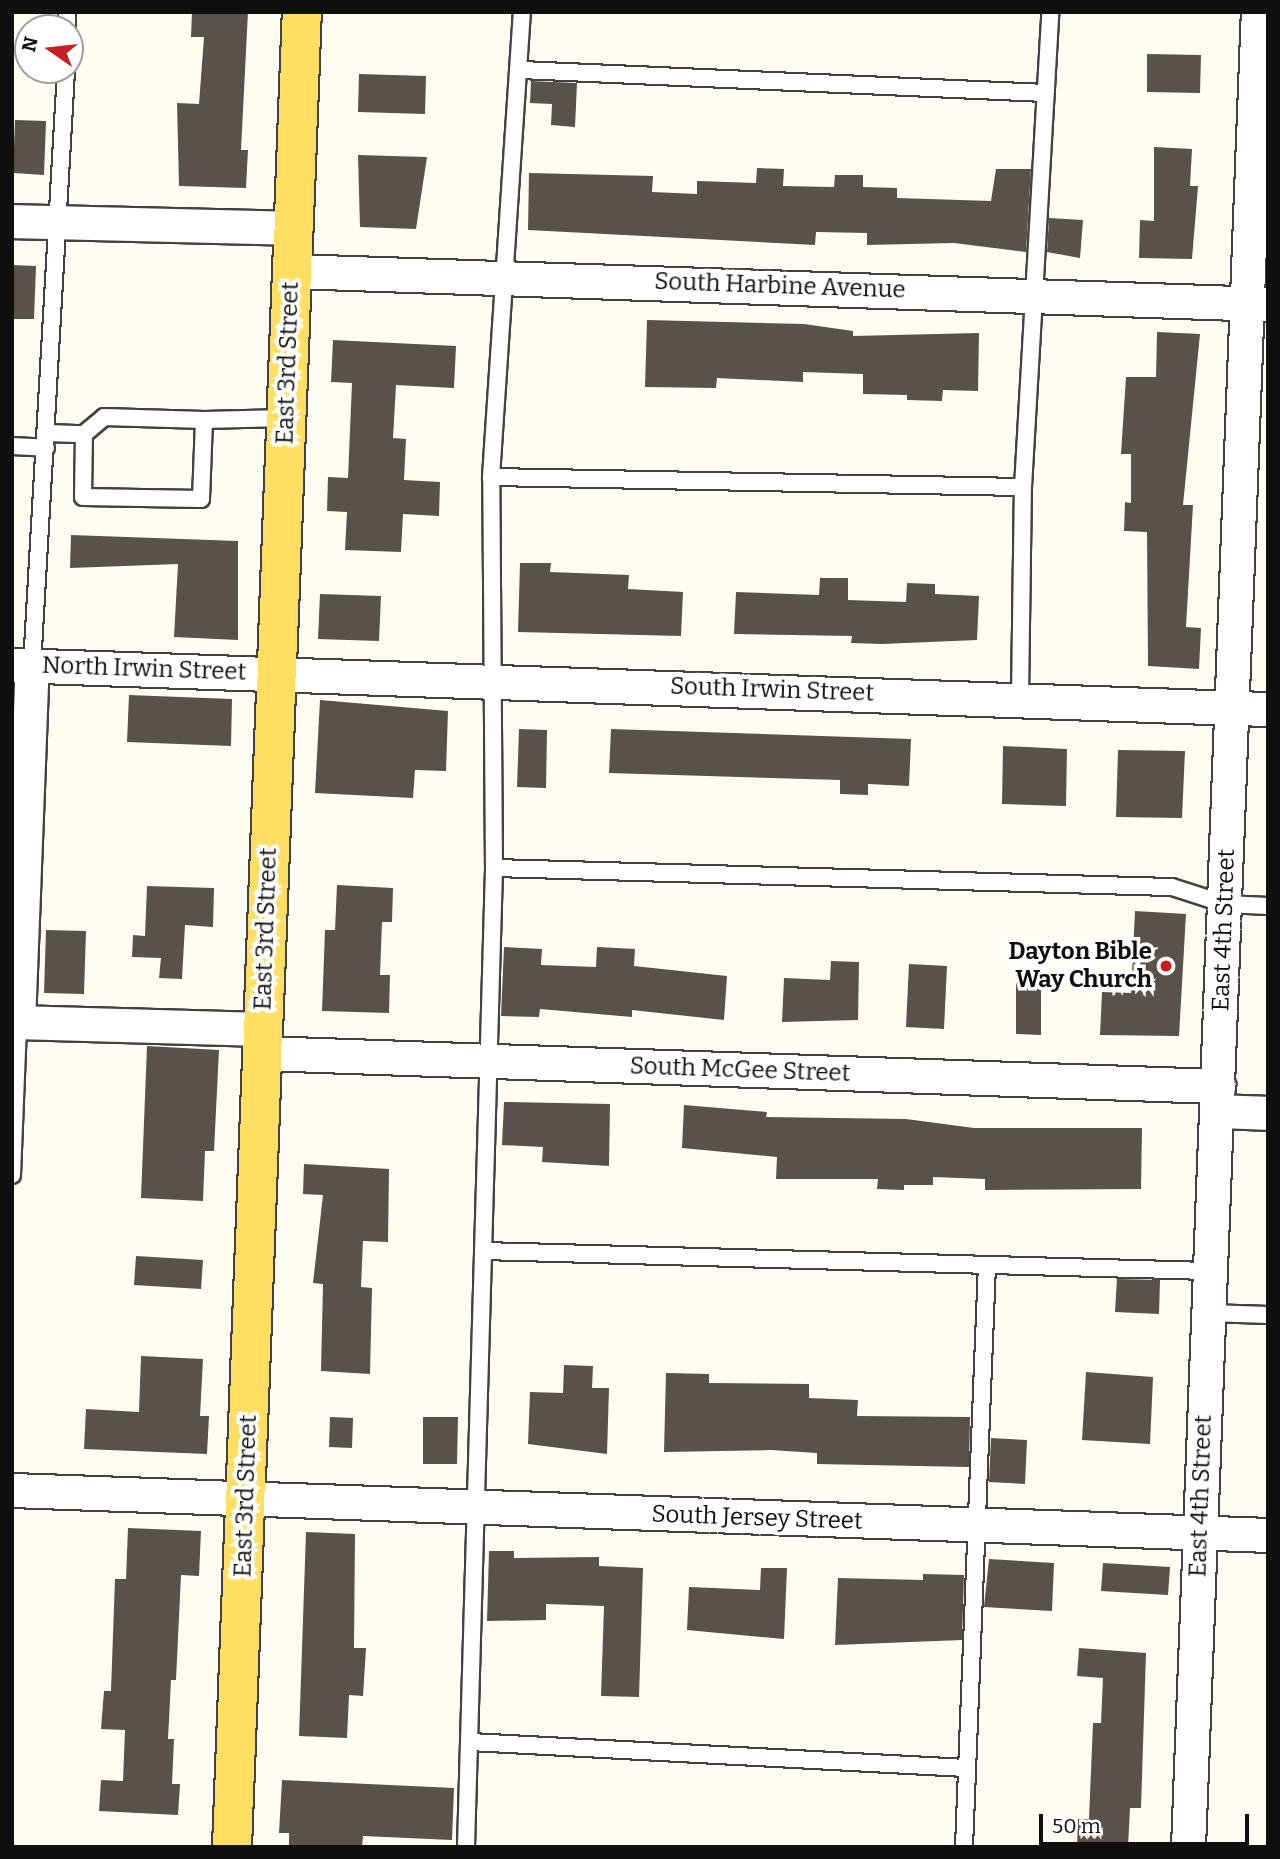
<!DOCTYPE html>
<html>
<head>
<meta charset="utf-8">
<style>
	body { margin:0 }
	#map { position:relative; width:1280px; height:1859px; overflow:hidden; background:#fffdf1; font-family:Bitter,serif }
	div>[style] { position:absolute }
	.building>* { inset:0; background:#59514b }
	.roads { filter:drop-shadow(2px 0 #424242) drop-shadow(-2px 0 #424242) drop-shadow(0 2px #424242) drop-shadow(0 -2px #424242) }
	.service>* { height:16px; margin:-8px; padding:0 8px; transform-origin:8px; border-radius:8px; background:#fff }
	.minor>* { height:33px; margin:-16.5px; padding:0 16.5px; transform-origin:16.5px; border-radius:16.5px; background:#fff }
	.primary>* { height:38px; margin:-19px; padding:0 19px; transform-origin:19px; border-radius:19px; background:#ffde61 }
	.dots>* { width:19px; height:19px; translate:-50% -50%; box-sizing:border-box; border:4px solid #fff; border-radius:50% }
	span { translate:-50% -50%; white-space:nowrap; text-align:center; line-height:1.15; -webkit-text-stroke:7px #fff; paint-order:stroke }
	.street-label { font-size:24px; color:#0f0f0f }
	.poi-label { font-size:24px; color:#0f0f0f; font-weight:700 }
	.right { translate:-100% -50%; text-align:right }
	.frame { position:absolute; inset:0; border:14px solid #0f0f0f; pointer-events:none }
	.north { position:absolute; left:14px; top:14px; width:70px; height:70px; box-sizing:border-box; background:#fff; border:2px solid #9f9f9f; border-radius:50%; rotate:284deg; font-size:19px; font-weight:700; line-height:28px; text-align:center; color:#0f0f0f }
	.north::after { content:''; display:block; margin:auto; width:24px; height:32px; background:#c81e20; clip-path:polygon(50% 0,100% 100%,50% 72%,0 100%) }
	.scale { position:absolute; left:1039px; top:1814px; width:210px; height:32px; box-sizing:border-box; border:4px solid #0f0f0f; border-top:0; padding-left:9px; font-size:21px; line-height:24px; white-space:nowrap; color:#0f0f0f; -webkit-text-stroke:5px #fff; paint-order:stroke }
</style>
</head>
<body>
<div id="map">
	<div class="building">
		<div style="clip-path:polygon(192px 12px,248px 12px,241px 150px,248px 150px,246px 188px,179px 186px,177px 103px,199px 104px,204px 37px,191px 37px)"></div>
		<div style="clip-path:polygon(1147px 54px,1201px 55px,1200px 93px,1147px 92px)"></div>
		<div style="clip-path:polygon(359px 74px,426px 76px,425px 114px,358px 112px)"></div>
		<div style="clip-path:polygon(531px 81px,577px 83px,575px 127px,551px 125px,552px 104px,530px 103px)"></div>
		<div style="clip-path:polygon(15px 120px,46px 121px,44px 175px,13px 173px)"></div>
		<div style="clip-path:polygon(1154px 147px,1192px 149px,1190px 186px,1198px 186px,1192px 259px,1139px 258px,1140px 220px,1154px 221px)"></div>
		<div style="clip-path:polygon(358px 155px,427px 157px,416px 229px,360px 227px)"></div>
		<div style="clip-path:polygon(757px 168px,784px 169px,783px 186px,834px 187px,835px 175px,863px 175px,863px 187px,897px 188px,897px 198px,991px 201px,996px 169px,1031px 169px,1026px 252px,954px 243px,867px 245px,867px 233px,816px 232px,815px 245px,528px 230px,529px 173px,653px 176px,652px 192px,697px 194px,697px 181px,756px 183px)"></div>
		<div style="clip-path:polygon(1049px 218px,1083px 220px,1080px 258px,1047px 252px)"></div>
		<div style="clip-path:polygon(12px 265px,36px 266px,34px 319px,12px 319px)"></div>
		<div style="clip-path:polygon(647px 320px,804px 324px,853px 331px,853px 336px,979px 333px,978px 391px,943px 390px,942px 401px,907px 400px,907px 395px,863px 394px,863px 374px,803px 372px,803px 382px,717px 378px,716px 388px,645px 387px)"></div>
		<div style="clip-path:polygon(1157px 332px,1200px 334px,1183px 505px,1193px 505px,1186px 627px,1201px 628px,1199px 669px,1148px 666px,1147px 532px,1124px 531px,1125px 502px,1131px 503px,1131px 454px,1121px 454px,1126px 377px,1156px 377px)"></div>
		<div style="clip-path:polygon(333px 340px,456px 346px,454px 388px,396px 385px,393px 438px,406px 439px,404px 480px,440px 482px,439px 516px,403px 514px,401px 552px,345px 550px,347px 512px,327px 511px,328px 477px,348px 478px,352px 383px,331px 382px)"></div>
		<div style="clip-path:polygon(71px 535px,238px 541px,238px 640px,174px 637px,178px 564px,70px 568px)"></div>
		<div style="clip-path:polygon(520px 563px,551px 563px,550px 572px,629px 575px,628px 589px,683px 592px,681px 636px,518px 632px)"></div>
		<div style="clip-path:polygon(820px 578px,848px 578px,848px 600px,906px 602px,907px 583px,935px 584px,935px 594px,979px 596px,977px 640px,882px 644px,851px 643px,852px 636px,734px 634px,736px 592px,819px 595px)"></div>
		<div style="clip-path:polygon(320px 594px,381px 596px,379px 641px,318px 639px)"></div>
		<div style="clip-path:polygon(129px 695px,232px 699px,231px 746px,127px 742px)"></div>
		<div style="clip-path:polygon(320px 700px,448px 711px,446px 771px,415px 770px,413px 798px,315px 793px)"></div>
		<div style="clip-path:polygon(519px 729px,547px 730px,546px 788px,517px 787px)"></div>
		<div style="clip-path:polygon(611px 729px,911px 739px,909px 786px,868px 784px,868px 795px,840px 794px,840px 780px,609px 773px)"></div>
		<div style="clip-path:polygon(1003px 746px,1067px 749px,1066px 806px,1002px 804px)"></div>
		<div style="clip-path:polygon(1118px 750px,1185px 751px,1182px 818px,1116px 817px)"></div>
		<div style="clip-path:polygon(337px 885px,393px 888px,392px 922px,382px 922px,380px 975px,390px 975px,389px 1013px,322px 1011px,325px 930px,335px 930px)"></div>
		<div style="clip-path:polygon(147px 886px,214px 888px,213px 927px,185px 925px,182px 979px,159px 978px,161px 958px,132px 957px,133px 935px,145px 936px)"></div>
		<div style="clip-path:polygon(1135px 911px,1186px 914px,1179px 1036px,1100px 1035px,1102px 992px,1131px 993px)"></div>
		<div style="clip-path:polygon(46px 930px,86px 931px,84px 994px,44px 993px)"></div>
		<div style="clip-path:polygon(504px 947px,542px 949px,541px 965px,596px 967px,597px 947px,635px 949px,634px 966px,727px 976px,724px 1020px,632px 1010px,632px 1017px,540px 1009px,539px 1017px,501px 1016px)"></div>
		<div style="clip-path:polygon(831px 961px,859px 962px,858px 1020px,782px 1022px,784px 978px,830px 980px)"></div>
		<div style="clip-path:polygon(909px 964px,947px 966px,944px 1029px,906px 1027px)"></div>
		<div style="clip-path:polygon(1016px 967px,1041px 967px,1041px 1035px,1016px 1034px)"></div>
		<div style="clip-path:polygon(147px 1046px,219px 1050px,214px 1151px,205px 1151px,203px 1201px,141px 1198px)"></div>
		<div style="clip-path:polygon(504px 1102px,610px 1104px,609px 1166px,542px 1162px,543px 1147px,502px 1145px)"></div>
		<div style="clip-path:polygon(684px 1105px,767px 1112px,766px 1117px,906px 1119px,974px 1128px,1142px 1128px,1141px 1189px,985px 1190px,985px 1179px,933px 1177px,933px 1185px,904px 1185px,904px 1190px,877px 1189px,878px 1179px,776px 1179px,777px 1157px,682px 1148px)"></div>
		<div style="clip-path:polygon(304px 1164px,389px 1169px,388px 1242px,363px 1241px,361px 1287px,372px 1288px,370px 1374px,321px 1371px,323px 1284px,313px 1283px,323px 1195px,303px 1194px)"></div>
		<div style="clip-path:polygon(136px 1256px,203px 1260px,201px 1289px,134px 1285px)"></div>
		<div style="clip-path:polygon(1117px 1279px,1160px 1280px,1159px 1314px,1115px 1312px)"></div>
		<div style="clip-path:polygon(141px 1356px,203px 1359px,200px 1416px,209px 1416px,207px 1454px,84px 1449px,86px 1409px,139px 1412px)"></div>
		<div style="clip-path:polygon(564px 1365px,593px 1366px,592px 1388px,609px 1388px,607px 1454px,528px 1444px,530px 1392px,563px 1393px)"></div>
		<div style="clip-path:polygon(1086px 1372px,1153px 1377px,1150px 1444px,1082px 1440px)"></div>
		<div style="clip-path:polygon(666px 1373px,709px 1374px,709px 1383px,809px 1384px,809px 1398px,858px 1400px,857px 1416px,970px 1417px,969px 1467px,817px 1464px,817px 1453px,771px 1450px,664px 1452px)"></div>
		<div style="clip-path:polygon(330px 1417px,353px 1418px,352px 1448px,329px 1447px)"></div>
		<div style="clip-path:polygon(423px 1417px,458px 1417px,457px 1464px,423px 1464px)"></div>
		<div style="clip-path:polygon(991px 1438px,1027px 1440px,1025px 1484px,989px 1482px)"></div>
		<div style="clip-path:polygon(128px 1528px,201px 1531px,199px 1576px,181px 1575px,176px 1680px,171px 1680px,168px 1739px,174px 1739px,172px 1784px,180px 1784px,178px 1815px,99px 1811px,101px 1780px,123px 1781px,125px 1730px,101px 1729px,104px 1691px,111px 1691px,115px 1579px,126px 1579px)"></div>
		<div style="clip-path:polygon(306px 1532px,355px 1534px,354px 1648px,366px 1648px,363px 1696px,349px 1695px,347px 1738px,299px 1736px)"></div>
		<div style="clip-path:polygon(489px 1551px,514px 1551px,514px 1558px,599px 1557px,599px 1566px,643px 1568px,639px 1697px,601px 1696px,604px 1606px,546px 1604px,546px 1620px,487px 1621px)"></div>
		<div style="clip-path:polygon(989px 1559px,1054px 1563px,1052px 1611px,984px 1607px)"></div>
		<div style="clip-path:polygon(1103px 1563px,1170px 1567px,1168px 1595px,1101px 1591px)"></div>
		<div style="clip-path:polygon(761px 1568px,787px 1568px,784px 1639px,687px 1630px,689px 1587px,760px 1590px)"></div>
		<div style="clip-path:polygon(923px 1574px,964px 1575px,962px 1640px,835px 1645px,838px 1578px,923px 1580px)"></div>
		<div style="clip-path:polygon(1079px 1648px,1146px 1653px,1141px 1808px,1130px 1808px,1128px 1847px,1077px 1847px,1078px 1819px,1089px 1819px,1093px 1723px,1101px 1723px,1103px 1678px,1077px 1676px)"></div>
		<div style="clip-path:polygon(282px 1780px,454px 1788px,452px 1840px,363px 1836px,362px 1847px,289px 1847px,289px 1833px,279px 1833px)"></div>
	</div>
	<div class="roads">
		<div class="service">
			<div style="left:67px;top:28px;width:16px;rotate:-90deg"></div>
			<div style="left:521px;top:70px;width:525px;rotate:2.51deg"></div>
			<div style="left:47px;top:433px;width:37px;rotate:2deg"></div>
			<div style="left:84px;top:434px;width:63px;rotate:90.9deg"></div>
			<div style="left:83px;top:497px;width:118px;rotate:1deg"></div>
			<div style="left:201px;top:499px;width:79px;rotate:-87.8deg"></div>
			<div style="left:204px;top:420px;width:82px;rotate:-1.4deg"></div>
			<div style="left:84px;top:434px;width:26px;rotate:-40deg"></div>
			<div style="left:104px;top:417px;width:100px;rotate:1.7deg"></div>
			<div style="left:12px;top:446px;width:34px;rotate:3deg"></div>
			<div style="left:491px;top:477px;width:532px;rotate:1.08deg"></div>
			<div style="left:32px;top:666px;width:597px;rotate:-86.73deg"></div>
			<div style="left:1020px;top:697px;width:210px;rotate:-89.2deg"></div>
			<div style="left:1023px;top:487px;width:476px;rotate:-86.7deg"></div>
			<div style="left:494px;top:868px;width:678px;rotate:1.61deg"></div>
			<div style="left:1172px;top:887px;width:56px;rotate:17.8deg"></div>
			<div style="left:1225px;top:904px;width:43px;rotate:2.7deg"></div>
			<div style="left:12px;top:1175px;width:152px;rotate:-87.7deg"></div>
			<div style="left:483px;top:1251px;width:727px;rotate:1.58deg"></div>
			<div style="left:1208px;top:1313px;width:60px;rotate:1.9deg"></div>
			<div style="left:470px;top:1742px;width:498px;rotate:3deg"></div>
			<div style="left:466px;top:1847px;width:979px;rotate:-88.36deg"></div>
			<div style="left:494px;top:868px;width:391px;rotate:-90.4deg"></div>
			<div style="left:491px;top:477px;width:466px;rotate:-86.2deg"></div>
			<div style="left:964px;top:1847px;width:582px;rotate:-87.74deg"></div>
		</div>
		<div class="minor">
			<div style="left:12px;top:221px;width:281px;rotate:1.4deg"></div>
			<div style="left:292px;top:271px;width:977px;rotate:1.94deg"></div>
			<div style="left:12px;top:665px;width:1257px;rotate:2.01deg"></div>
			<div style="left:12px;top:1022px;width:251px;rotate:1.6deg"></div>
			<div style="left:18px;top:1023px;width:357px;rotate:-87.8deg"></div>
			<div style="left:262px;top:1053px;width:957px;rotate:1.98deg"></div>
			<div style="left:1217px;top:1111px;width:51px;rotate:2.2deg"></div>
			<div style="left:12px;top:1490px;width:1257px;rotate:2.05deg"></div>
			<div style="left:1188px;top:1847px;width:1836px;rotate:-87.82deg"></div>
		</div>
		<div class="primary">
			<div style="left:232px;top:1847px;width:1836px;rotate:-87.82deg"></div>
		</div>
	</div>
	<div class="dots">
		<div style="left:1166px;top:966px;background:#c81e20"></div>
	</div>
	<div class="street-label">
		<span style="left:780px;top:286px;rotate:2deg">South Harbine Avenue</span>
		<span style="left:288px;top:363px;rotate:-88deg">East 3rd Street</span>
		<span style="left:144px;top:669px;rotate:2deg">North Irwin Street</span>
		<span style="left:772px;top:690px;rotate:2deg">South Irwin Street</span>
		<span style="left:266px;top:929px;rotate:-88deg">East 3rd Street</span>
		<span style="left:1224px;top:930px;rotate:-88deg">East 4th Street</span>
		<span style="left:740px;top:1070px;rotate:2deg">South McGee Street</span>
		<span style="left:246px;top:1496px;rotate:-88deg">East 3rd Street</span>
		<span style="left:1201px;top:1496px;rotate:-88deg">East 4th Street</span>
		<span style="left:757px;top:1518px;rotate:2deg">South Jersey Street</span>
	</div>
	<div class="poi-label">
		<span class="right" style="left:1152px;top:966px">Dayton Bible<br>Way Church</span>
	</div>
	<div class="frame"></div>
	<div class="north">N</div>
	<div class="scale">50 m</div>
</div>
</body>
</html>
